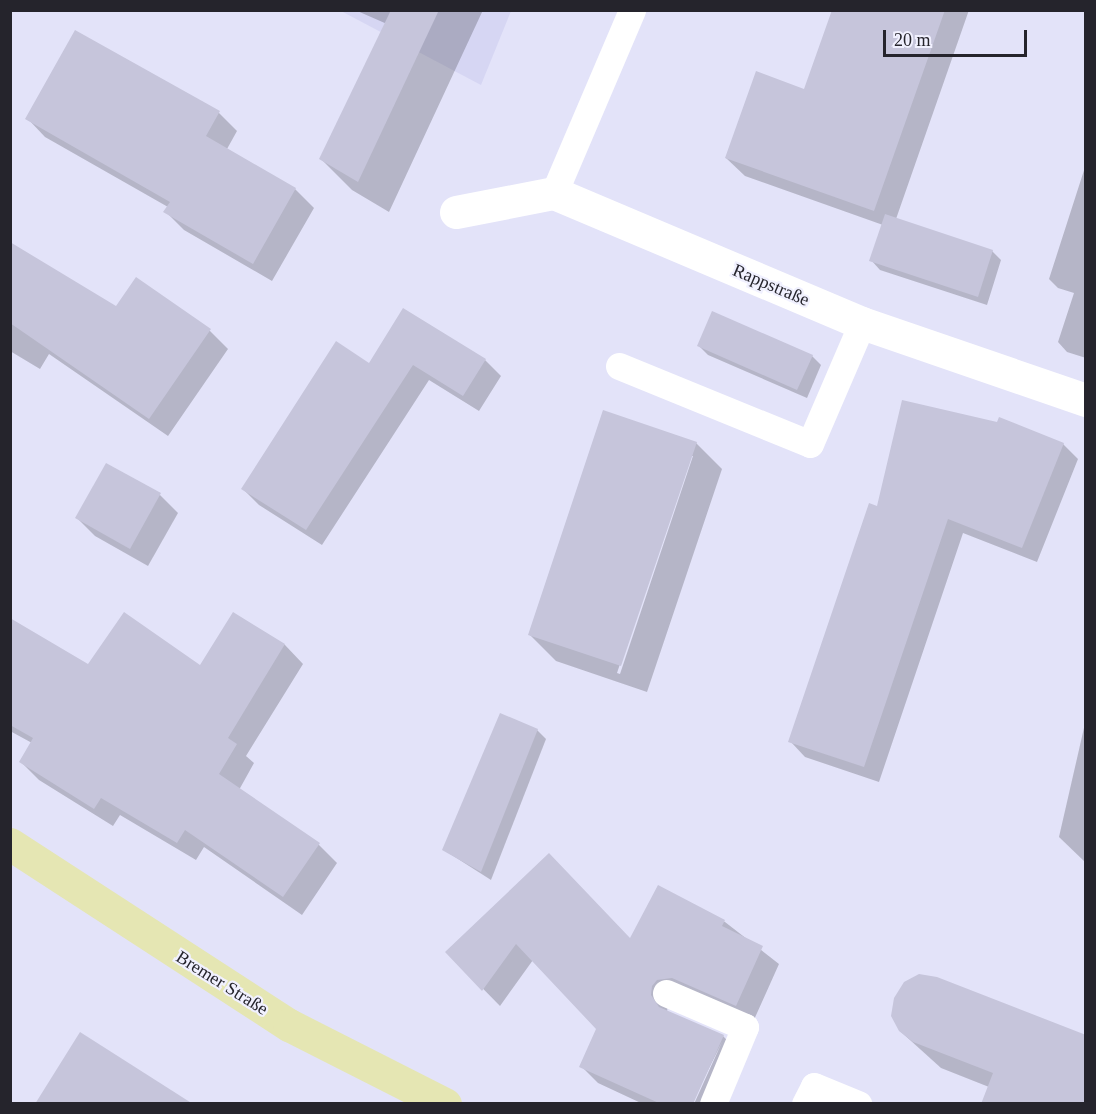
<!DOCTYPE html>
<html>
<head>
<meta charset="utf-8">
<style>
	body { margin:0 }
	#map { position:relative; width:1096px; height:1114px; overflow:hidden; background:#e3e3f9; font-family:"Times New Roman",serif }
	div>[style] { position:absolute }
	.built>* { inset:0; background:#d6d6f3 }
	.shadow>* { inset:0; background:#0003 }
	.building>* { inset:0; background:#c6c5db }
	.lane>* { height:27px; margin:-13.5px; padding:0 13.5px; transform-origin:13.5px; border-radius:13.5px; background:#fff }
	.street>* { height:33px; margin:-16.5px; padding:0 16.5px; transform-origin:16.5px; border-radius:16.5px; background:#fff }
	.secondary>* { height:33px; margin:-16.5px; padding:0 16.5px; transform-origin:16.5px; border-radius:16.5px; background:#e5e6b3 }
	span { translate:-50% -50%; white-space:nowrap; text-align:center; line-height:1.15; -webkit-text-stroke:4.5px #f1f1ff; paint-order:stroke }
	.street-label { font-size:18px; color:#25242c }
	.frame { position:absolute; inset:0; border:12px solid #25242c; pointer-events:none }
	.scale { position:absolute; left:883px; top:30px; width:144px; height:27px; box-sizing:border-box; border:3px solid #25242c; border-top:0; padding-left:8px; font-size:18px; line-height:21px; white-space:nowrap; color:#25242c; -webkit-text-stroke:4px #f1f1ff; paint-order:stroke }
</style>
</head>
<body>
<div id="map">
	<div class="built">
		<div style="clip-path:polygon(341px 11px,511px 11px,481px 85px)"></div>
	</div>
	<div class="shadow">
		<div style="clip-path:polygon(355px 10px,483px 10px,389px 212px,352px 190px,321px 159px,387px 24px)"></div>
		<div style="clip-path:polygon(834px 10px,969px 10px,896px 219px,992px 251px,1001px 260px,987px 305px,880px 270px,871px 260px,883px 225px,745px 176px,726px 158px,805px 91px)"></div>
		<div style="clip-path:polygon(219px 113px,237px 131px,227px 149px,295px 189px,314px 208px,272px 281px,184px 230px,165px 211px,168px 207px,45px 137px,27px 118px)"></div>
		<div style="clip-path:polygon(1086px 164px,1086px 358px,1067px 352px,1058px 342px,1074px 293px,1058px 288px,1049px 279px)"></div>
		<div style="clip-path:polygon(10px 244px,117px 308px,210px 331px,228px 349px,168px 436px,49px 354px,40px 369px,10px 351px)"></div>
		<div style="clip-path:polygon(699px 346px,812px 356px,821px 365px,807px 398px,708px 355px)"></div>
		<div style="clip-path:polygon(485px 360px,501px 376px,479px 411px,429px 380px,322px 545px,259px 505px,243px 489px,370px 365px)"></div>
		<div style="clip-path:polygon(evenodd,696px 443px,722px 469px,647px 692px,556px 661px,530px 635px,696px 443px,690px 456px,693px 456px,620px 674px,617px 673px,690px 456px)"></div>
		<div style="clip-path:polygon(1063px 444px,1078px 459px,1037px 562px,963px 533px,879px 782px,805px 757px,790px 741px,878px 508px)"></div>
		<div style="clip-path:polygon(160px 495px,178px 513px,148px 566px,95px 536px,77px 518px)"></div>
		<div style="clip-path:polygon(233px 614px,285px 645px,303px 664px,246px 756px,254px 763px,239px 790px,319px 845px,337px 863px,302px 915px,204px 847px,196px 860px,120px 815px,113px 826px,39px 780px,20px 761px,32px 743px,10px 731px,10px 620px,89px 666px,200px 668px)"></div>
		<div style="clip-path:polygon(1086px 719px,1086px 863px,1059px 837px)"></div>
		<div style="clip-path:polygon(537px 730px,546px 739px,491px 880px,444px 850px)"></div>
		<div style="clip-path:polygon(549px 855px,631px 940px,659px 887px,725px 922px,779px 964px,753px 1022px,668px 1003px,667px 1012px,723px 1036px,739px 1053px,717px 1104px,694px 1104px,722px 1042px,691px 1104px,643px 1104px,598px 1083px,581px 1066px,598px 1028px,533px 960px,500px 1006px,447px 952px)"></div>
		<div style="clip-path:polygon(900px 1031px,1086px 1036px,989px 1087px,941px 1068px)"></div>
	</div>
	<div class="building">
		<div style="clip-path:polygon(391px 10px,439px 10px,358px 182px,319px 159px)"></div>
		<div style="clip-path:polygon(832px 10px,945px 10px,874px 211px,725px 158px,756px 71px,804px 89px)"></div>
		<div style="clip-path:polygon(75px 30px,220px 111px,206px 136px,296px 188px,253px 264px,163px 212px,170px 202px,25px 119px)"></div>
		<div style="clip-path:polygon(885px 214px,993px 250px,978px 297px,869px 261px)"></div>
		<div style="clip-path:polygon(10px 242px,116px 306px,136px 277px,211px 329px,149px 419px,10px 323px)"></div>
		<div style="clip-path:polygon(403px 308px,486px 359px,463px 396px,413px 365px,306px 530px,241px 489px,336px 341px,369px 363px)"></div>
		<div style="clip-path:polygon(712px 311px,813px 355px,797px 390px,697px 346px)"></div>
		<div style="clip-path:polygon(902px 400px,997px 422px,999px 417px,1064px 443px,1022px 548px,948px 519px,864px 767px,788px 742px,869px 503px,877px 506px)"></div>
		<div style="clip-path:polygon(603px 410px,697px 442px,621px 666px,528px 635px)"></div>
		<div style="clip-path:polygon(106px 463px,161px 493px,130px 549px,75px 518px)"></div>
		<div style="clip-path:polygon(124px 612px,200px 665px,233px 612px,285px 644px,228px 738px,237px 744px,219px 774px,320px 843px,283px 897px,185px 830px,177px 843px,101px 798px,94px 809px,19px 762px,33px 738px,10px 725px,10px 618px,88px 664px)"></div>
		<div style="clip-path:polygon(500px 713px,538px 729px,481px 872px,442px 850px)"></div>
		<div style="clip-path:polygon(549px 853px,630px 938px,658px 885px,725px 920px,722px 926px,763px 946px,736px 1006px,672px 978px,657px 980px,652px 986px,651px 995px,659px 1007px,724px 1035px,693px 1104px,661px 1104px,579px 1067px,596px 1029px,516px 944px,482px 991px,445px 952px)"></div>
		<div style="clip-path:polygon(919px 974px,937px 977px,1086px 1035px,1086px 1104px,981px 1104px,993px 1073px,913px 1042px,899px 1031px,891px 1016px,894px 998px,904px 982px)"></div>
		<div style="clip-path:polygon(80px 1032px,193px 1104px,35px 1104px)"></div>
	</div>
	<div class="lane">
		<div style="left:554px;top:193px;width:199px;rotate:-66.9deg"></div>
		<div style="left:619px;top:366px;width:206px;rotate:22.2deg"></div>
		<div style="left:810px;top:444px;width:132px;rotate:-66.7deg"></div>
		<div style="left:666px;top:993px;width:86px;rotate:23.3deg"></div>
		<div style="left:745px;top:1027px;width:83px;rotate:112.6deg"></div>
		<div style="left:805px;top:1104px;width:20px;rotate:-63deg"></div>
		<div style="left:814px;top:1086px;width:48px;rotate:22.2deg"></div>
	</div>
	<div class="street">
		<div style="left:456px;top:212px;width:100px;rotate:-11deg"></div>
		<div style="left:554px;top:193px;width:334px;rotate:22.9deg"></div>
		<div style="left:862px;top:323px;width:237px;rotate:19deg"></div>
	</div>
	<div class="secondary">
		<div style="left:10px;top:844px;width:333px;rotate:33deg"></div>
		<div style="left:289px;top:1025px;width:175px;rotate:26.9deg"></div>
	</div>
	<div class="street-label">
		<span style="left:771px;top:285px;rotate:23deg">Rappstraße</span>
		<span style="left:222px;top:983px;rotate:32deg">Bremer Straße</span>
	</div>
	<div class="frame"></div>
	<div class="scale">20 m</div>
</div>
</body>
</html>
